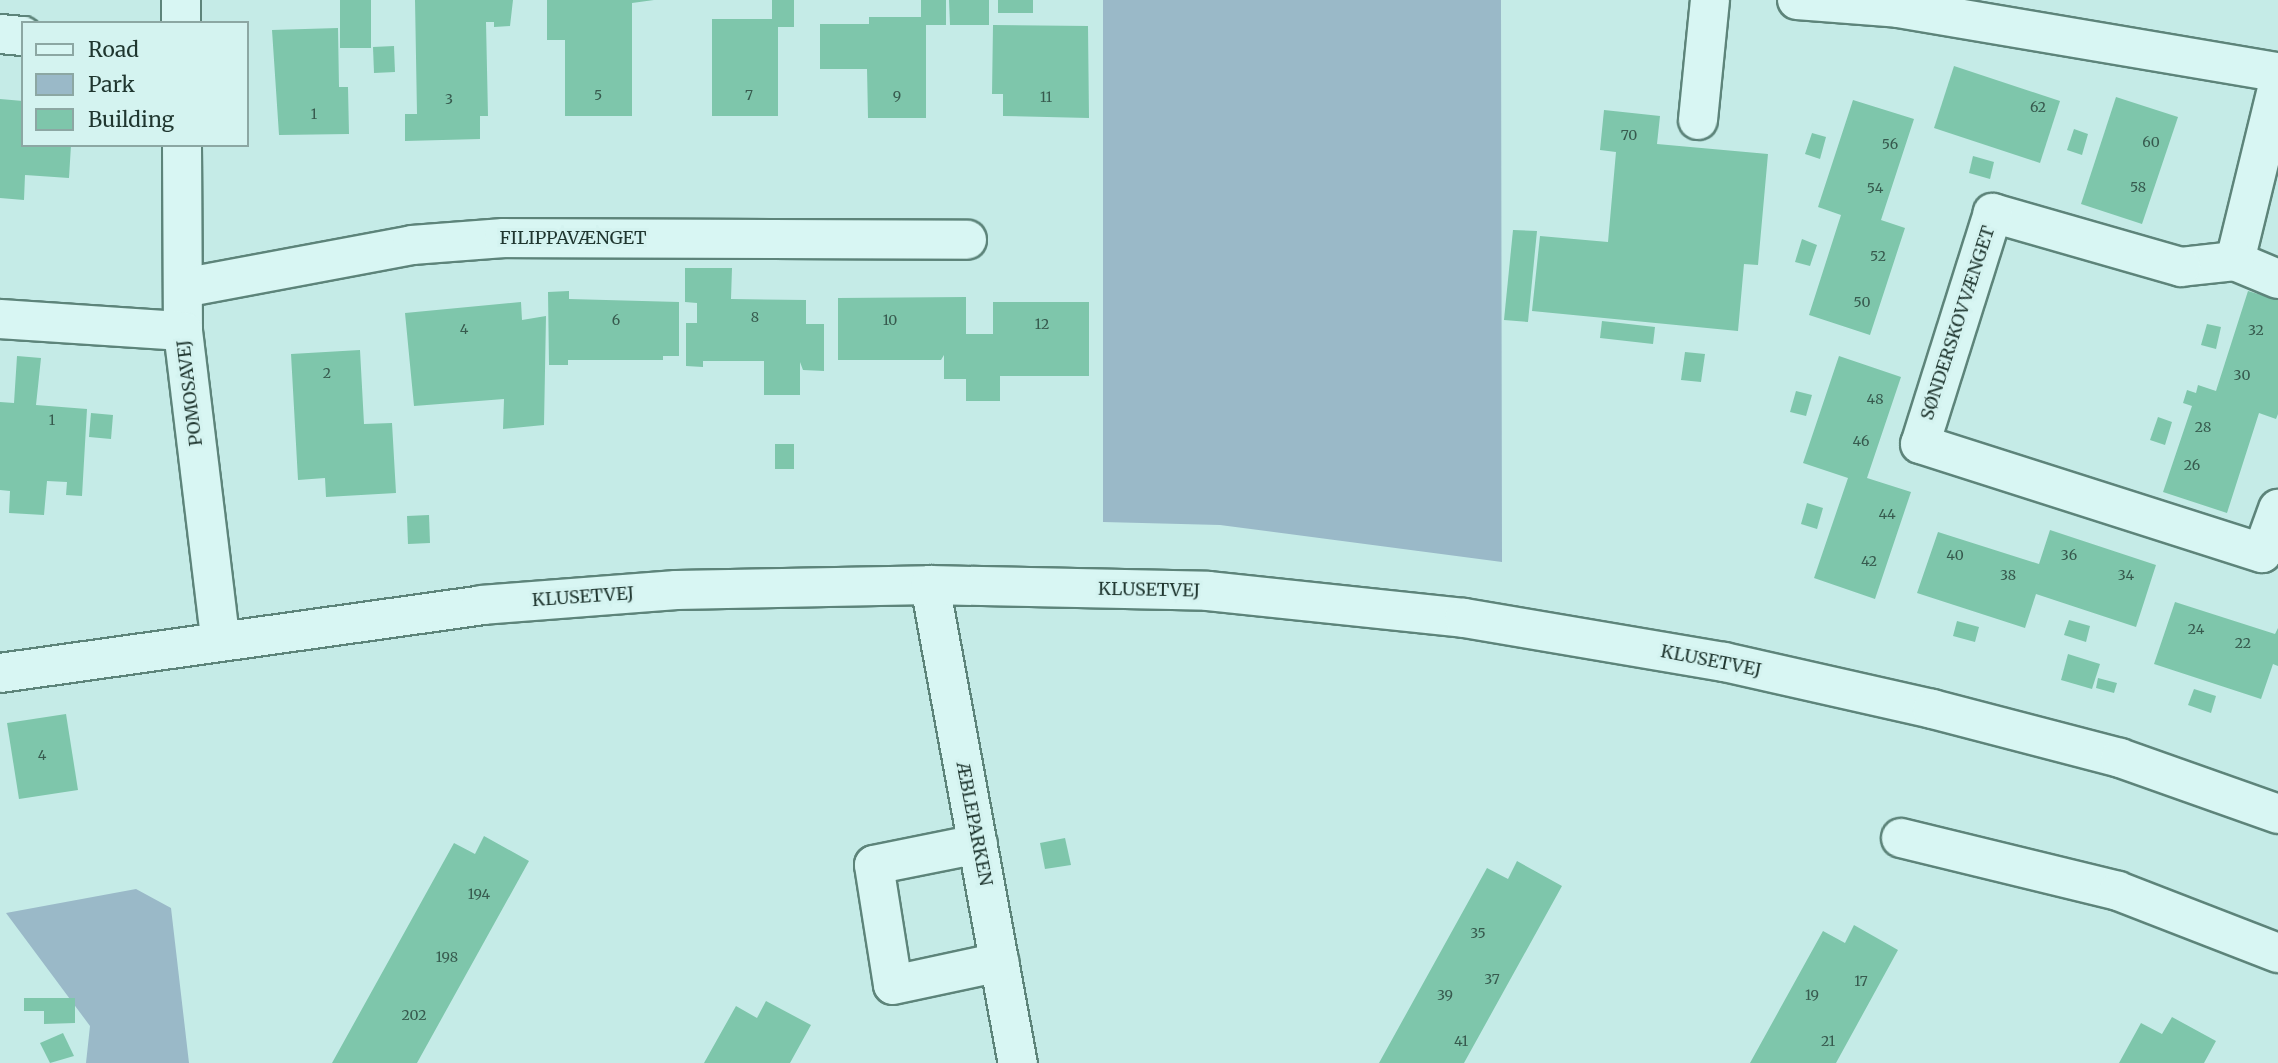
<!DOCTYPE html>
<html>
<head>
<meta charset="utf-8">
<style>
	body { margin:0 }
	#map { position:relative; width:2278px; height:1063px; overflow:hidden; background:#c5ebe7; font-family:Merriweather,serif }
	div>[style] { position:absolute }
	.green>* { inset:0; background:#9ab9c8 }
	.building>* { inset:0; background:#7ec6ab }
	.roads { filter:drop-shadow(2px 0 #5d847a) drop-shadow(-2px 0 #5d847a) drop-shadow(0 2px #5d847a) drop-shadow(0 -2px #5d847a) }
	.minor>* { height:38px; margin:-19px; padding:0 19px; transform-origin:19px; border-radius:19px; background:#d8f6f3 }
	span { translate:-50% -50%; white-space:nowrap; text-align:center; line-height:1.15; -webkit-text-stroke:6px #d4f3f0; paint-order:stroke }
	.number-label { font-size:14px; color:#375a4e }
	.number-label span { -webkit-text-stroke-width:0 }
	.street-label { font-size:18px; color:#1f362f }
	.legend { position:absolute; left:21px; top:21px; width:228px; height:126px; box-sizing:border-box; background:#d4f3f0; border:2px solid #8ca7a3; margin:0; padding:9px 12px; list-style:none; font-size:21px; color:#1f362f }
	.legend li { display:flex; align-items:center; gap:14px; height:35px }
	.legend b { width:35px; border:2px solid #8ca7a3 }
</style>
</head>
<body>
<div id="map">
	<div class="green">
		<div style="clip-path:polygon(1103px 0,1501px 0,1502px 562px,1220px 525px,1103px 522px)"></div>
		<div style="clip-path:polygon(136px 889px,171px 908px,189px 1063px,86px 1063px,90px 1026px,6px 913px)"></div>
	</div>
	<div class="building">
		<div style="clip-path:polygon(340px 0,371px 0,371px 48px,340px 48px)"></div>
		<div style="clip-path:polygon(415px 0,513px 0,510px 26px,494px 27px,494px 22px,486px 22px,488px 116px,480px 116px,480px 139px,405px 141px,405px 114px,417px 114px)"></div>
		<div style="clip-path:polygon(547px 0,654px 0,632px 3px,632px 116px,565px 116px,565px 40px,547px 40px)"></div>
		<div style="clip-path:polygon(772px 0,794px 0,794px 27px,778px 27px,778px 116px,712px 116px,712px 19px,772px 19px)"></div>
		<div style="clip-path:polygon(921px 0,946px 0,946px 25px,926px 25px,926px 118px,868px 118px,867px 69px,820px 69px,820px 24px,869px 24px,869px 17px,921px 17px)"></div>
		<div style="clip-path:polygon(949px 0,989px 0,989px 25px,950px 25px)"></div>
		<div style="clip-path:polygon(998px 0,1033px 0,1033px 13px,998px 13px)"></div>
		<div style="clip-path:polygon(993px 25px,1088px 26px,1089px 118px,1003px 116px,1003px 94px,992px 94px)"></div>
		<div style="clip-path:polygon(338px 28px,339px 87px,348px 87px,349px 134px,279px 135px,272px 30px)"></div>
		<div style="clip-path:polygon(394px 46px,395px 72px,374px 73px,373px 47px)"></div>
		<div style="clip-path:polygon(1954px 66px,2060px 101px,2040px 163px,1934px 128px)"></div>
		<div style="clip-path:polygon(2116px 97px,2178px 117px,2142px 224px,2081px 204px)"></div>
		<div style="clip-path:polygon(0 99px,23px 101px,23px 145px,71px 145px,69px 178px,25px 175px,24px 200px,0 198px)"></div>
		<div style="clip-path:polygon(1853px 100px,1914px 119px,1881px 220px,1905px 228px,1870px 335px,1809px 315px,1841px 215px,1818px 207px)"></div>
		<div style="clip-path:polygon(1604px 110px,1660px 116px,1657px 144px,1768px 154px,1758px 265px,1744px 264px,1738px 331px,1532px 311px,1540px 236px,1608px 242px,1616px 152px,1600px 150px)"></div>
		<div style="clip-path:polygon(2074px 129px,2088px 134px,2082px 155px,2067px 150px)"></div>
		<div style="clip-path:polygon(1812px 133px,1826px 137px,1820px 159px,1805px 154px)"></div>
		<div style="clip-path:polygon(1973px 156px,1994px 162px,1990px 179px,1969px 173px)"></div>
		<div style="clip-path:polygon(1513px 230px,1537px 231px,1528px 322px,1504px 320px)"></div>
		<div style="clip-path:polygon(1802px 239px,1817px 245px,1810px 266px,1795px 262px)"></div>
		<div style="clip-path:polygon(685px 268px,732px 268px,731px 299px,806px 300px,806px 324px,824px 324px,824px 371px,803px 370px,800px 362px,800px 395px,764px 395px,764px 361px,703px 361px,703px 367px,686px 366px,686px 323px,697px 323px,697px 303px,685px 302px)"></div>
		<div style="clip-path:polygon(569px 291px,569px 299px,679px 302px,679px 356px,663px 356px,663px 360px,568px 360px,568px 365px,549px 365px,548px 292px)"></div>
		<div style="clip-path:polygon(2248px 291px,2278px 300px,2278px 414px,2276px 419px,2259px 413px,2227px 513px,2163px 492px,2192px 406px,2183px 403px,2187px 390px,2196px 393px,2198px 385px,2216px 391px)"></div>
		<div style="clip-path:polygon(966px 297px,966px 334px,993px 334px,993px 302px,1089px 302px,1089px 376px,1000px 376px,1000px 401px,966px 401px,966px 379px,944px 379px,944px 355px,941px 360px,838px 360px,838px 298px)"></div>
		<div style="clip-path:polygon(521px 302px,522px 320px,546px 316px,544px 425px,503px 429px,504px 399px,414px 406px,405px 313px)"></div>
		<div style="clip-path:polygon(1602px 321px,1655px 327px,1653px 344px,1600px 338px)"></div>
		<div style="clip-path:polygon(2207px 324px,2221px 327px,2216px 349px,2201px 345px)"></div>
		<div style="clip-path:polygon(360px 350px,364px 424px,392px 423px,396px 493px,326px 497px,325px 478px,298px 480px,291px 354px)"></div>
		<div style="clip-path:polygon(1685px 352px,1705px 354px,1701px 382px,1681px 380px)"></div>
		<div style="clip-path:polygon(17px 356px,41px 358px,36px 405px,87px 409px,82px 496px,66px 495px,67px 482px,47px 481px,44px 515px,9px 513px,10px 491px,0 490px,0 402px,14px 403px)"></div>
		<div style="clip-path:polygon(1839px 356px,1901px 377px,1867px 478px,1911px 492px,1875px 599px,1814px 578px,1848px 478px,1803px 463px)"></div>
		<div style="clip-path:polygon(1796px 391px,1812px 395px,1806px 416px,1790px 412px)"></div>
		<div style="clip-path:polygon(91px 413px,113px 415px,111px 439px,89px 437px)"></div>
		<div style="clip-path:polygon(2158px 417px,2172px 422px,2165px 445px,2150px 440px)"></div>
		<div style="clip-path:polygon(775px 444px,794px 444px,794px 469px,775px 469px)"></div>
		<div style="clip-path:polygon(1807px 503px,1823px 508px,1817px 529px,1801px 524px)"></div>
		<div style="clip-path:polygon(429px 515px,430px 543px,408px 544px,407px 516px)"></div>
		<div style="clip-path:polygon(2050px 530px,2156px 565px,2136px 627px,2036px 594px,2025px 628px,1917px 593px,1938px 532px,2039px 564px)"></div>
		<div style="clip-path:polygon(2175px 602px,2275px 634px,2278px 628px,2278px 666px,2273px 664px,2261px 699px,2154px 664px)"></div>
		<div style="clip-path:polygon(2069px 620px,2090px 626px,2086px 642px,2064px 635px)"></div>
		<div style="clip-path:polygon(1957px 621px,1979px 627px,1975px 642px,1953px 636px)"></div>
		<div style="clip-path:polygon(2068px 654px,2100px 664px,2092px 689px,2061px 680px)"></div>
		<div style="clip-path:polygon(2098px 678px,2117px 683px,2114px 693px,2096px 688px)"></div>
		<div style="clip-path:polygon(2194px 689px,2216px 696px,2211px 713px,2188px 705px)"></div>
		<div style="clip-path:polygon(66px 714px,78px 790px,19px 799px,7px 723px)"></div>
		<div style="clip-path:polygon(484px 836px,529px 861px,417px 1063px,332px 1063px,454px 843px,475px 854px)"></div>
		<div style="clip-path:polygon(1065px 838px,1071px 865px,1045px 869px,1040px 843px)"></div>
		<div style="clip-path:polygon(1517px 861px,1562px 886px,1464px 1063px,1379px 1063px,1487px 868px,1508px 879px)"></div>
		<div style="clip-path:polygon(1854px 925px,1898px 950px,1836px 1063px,1750px 1063px,1823px 931px,1845px 943px)"></div>
		<div style="clip-path:polygon(24px 998px,75px 998px,75px 1023px,44px 1024px,44px 1011px,24px 1011px)"></div>
		<div style="clip-path:polygon(766px 1001px,811px 1025px,790px 1063px,704px 1063px,736px 1006px,757px 1018px)"></div>
		<div style="clip-path:polygon(2172px 1017px,2216px 1041px,2204px 1063px,2119px 1063px,2141px 1023px,2162px 1034px)"></div>
		<div style="clip-path:polygon(63px 1033px,74px 1056px,50px 1063px,40px 1043px)"></div>
	</div>
	<div class="roads">
		<div class="minor">
			<div style="left:181px;top:0;width:23px;rotate:90deg"></div>
			<div style="left:1797px;top:0;width:101px;rotate:4.5deg"></div>
			<div style="left:1898px;top:8px;width:385px;rotate:9.6deg"></div>
			<div style="left:0;top:34px;width:23px;rotate:5deg"></div>
			<div style="left:1698px;top:120px;width:121px;rotate:-84.3deg"></div>
			<div style="left:182px;top:145px;width:186px;rotate:89.7deg"></div>
			<div style="left:183px;top:331px;width:310px;rotate:83.1deg"></div>
			<div style="left:2235px;top:261px;width:182px;rotate:-76.3deg"></div>
			<div style="left:2278px;top:279px;width:47px;rotate:-157.3deg"></div>
			<div style="left:2235px;top:261px;width:54px;rotate:173.7deg"></div>
			<div style="left:2181px;top:267px;width:196px;rotate:-164deg"></div>
			<div style="left:1993px;top:213px;width:242px;rotate:107.5deg"></div>
			<div style="left:1920px;top:444px;width:359px;rotate:17.7deg"></div>
			<div style="left:2262px;top:553px;width:47px;rotate:-70deg"></div>
			<div style="left:183px;top:288px;width:233px;rotate:-10.6deg"></div>
			<div style="left:412px;top:245px;width:92px;rotate:-4.4deg"></div>
			<div style="left:504px;top:238px;width:463px;rotate:0.2deg"></div>
			<div style="left:0;top:319px;width:183px;rotate:3.8deg"></div>
			<div style="left:930px;top:585px;width:486px;rotate:79.6deg"></div>
			<div style="left:0;top:673px;width:486px;rotate:-8deg"></div>
			<div style="left:481px;top:605px;width:196px;rotate:-4.4deg"></div>
			<div style="left:676px;top:590px;width:254px;rotate:-1.1deg"></div>
			<div style="left:930px;top:585px;width:278px;rotate:1.2deg"></div>
			<div style="left:1208px;top:591px;width:257px;rotate:6deg"></div>
			<div style="left:1464px;top:618px;width:264px;rotate:9.6deg"></div>
			<div style="left:1724px;top:662px;width:213px;rotate:12.7deg"></div>
			<div style="left:1932px;top:709px;width:194px;rotate:14.6deg"></div>
			<div style="left:2120px;top:758px;width:168px;rotate:19.5deg"></div>
			<div style="left:1901px;top:838px;width:223px;rotate:13.7deg"></div>
			<div style="left:2118px;top:891px;width:172px;rotate:21.2deg"></div>
			<div style="left:978px;top:844px;width:106px;rotate:168.6deg"></div>
			<div style="left:874px;top:865px;width:121px;rotate:81deg"></div>
			<div style="left:893px;top:985px;width:109px;rotate:-12.1deg"></div>
		</div>
	</div>
	<div class="number-label">
		<span style="left:598px;top:95px">5</span>
		<span style="left:749px;top:95px">7</span>
		<span style="left:897px;top:96px">9</span>
		<span style="left:1046px;top:97px">11</span>
		<span style="left:449px;top:99px">3</span>
		<span style="left:2038px;top:107px">62</span>
		<span style="left:314px;top:114px">1</span>
		<span style="left:1629px;top:135px">70</span>
		<span style="left:2151px;top:142px">60</span>
		<span style="left:1890px;top:144px">56</span>
		<span style="left:2138px;top:187px">58</span>
		<span style="left:1875px;top:188px">54</span>
		<span style="left:1878px;top:256px">52</span>
		<span style="left:1862px;top:302px">50</span>
		<span style="left:755px;top:317px">8</span>
		<span style="left:616px;top:320px">6</span>
		<span style="left:890px;top:320px">10</span>
		<span style="left:1042px;top:324px">12</span>
		<span style="left:464px;top:329px">4</span>
		<span style="left:2256px;top:330px">32</span>
		<span style="left:327px;top:373px">2</span>
		<span style="left:2242px;top:375px">30</span>
		<span style="left:1875px;top:399px">48</span>
		<span style="left:52px;top:420px">1</span>
		<span style="left:2203px;top:427px">28</span>
		<span style="left:1861px;top:441px">46</span>
		<span style="left:2192px;top:465px">26</span>
		<span style="left:1887px;top:514px">44</span>
		<span style="left:1955px;top:555px">40</span>
		<span style="left:2069px;top:555px">36</span>
		<span style="left:1869px;top:561px">42</span>
		<span style="left:2008px;top:575px">38</span>
		<span style="left:2126px;top:575px">34</span>
		<span style="left:2196px;top:629px">24</span>
		<span style="left:2243px;top:643px">22</span>
		<span style="left:42px;top:755px">4</span>
		<span style="left:479px;top:894px">194</span>
		<span style="left:1478px;top:933px">35</span>
		<span style="left:447px;top:957px">198</span>
		<span style="left:1492px;top:979px">37</span>
		<span style="left:1861px;top:981px">17</span>
		<span style="left:1445px;top:995px">39</span>
		<span style="left:1812px;top:995px">19</span>
		<span style="left:414px;top:1015px">202</span>
		<span style="left:1461px;top:1041px">41</span>
		<span style="left:1828px;top:1041px">21</span>
	</div>
	<div class="street-label">
		<span style="left:573px;top:238px">FILIPPAVÆNGET</span>
		<span style="left:1958px;top:323px;rotate:-72deg">SØNDERSKOVVÆNGET</span>
		<span style="left:190px;top:393px;rotate:-97deg">POMOSAVEJ</span>
		<span style="left:1149px;top:590px;rotate:1deg">KLUSETVEJ</span>
		<span style="left:583px;top:597px;rotate:-4deg">KLUSETVEJ</span>
		<span style="left:1711px;top:661px;rotate:11deg">KLUSETVEJ</span>
		<span style="left:974px;top:824px;rotate:79deg">ÆBLEPARKEN</span>
	</div>
	<ul class="legend">
	<li><b style="height:9px;background:#d8f6f3"></b>Road</li>
	<li><b style="height:19px;background:#9ab9c8"></b>Park</li>
	<li><b style="height:19px;background:#7ec6ab"></b>Building</li>
	</ul>
</div>
</body>
</html>
